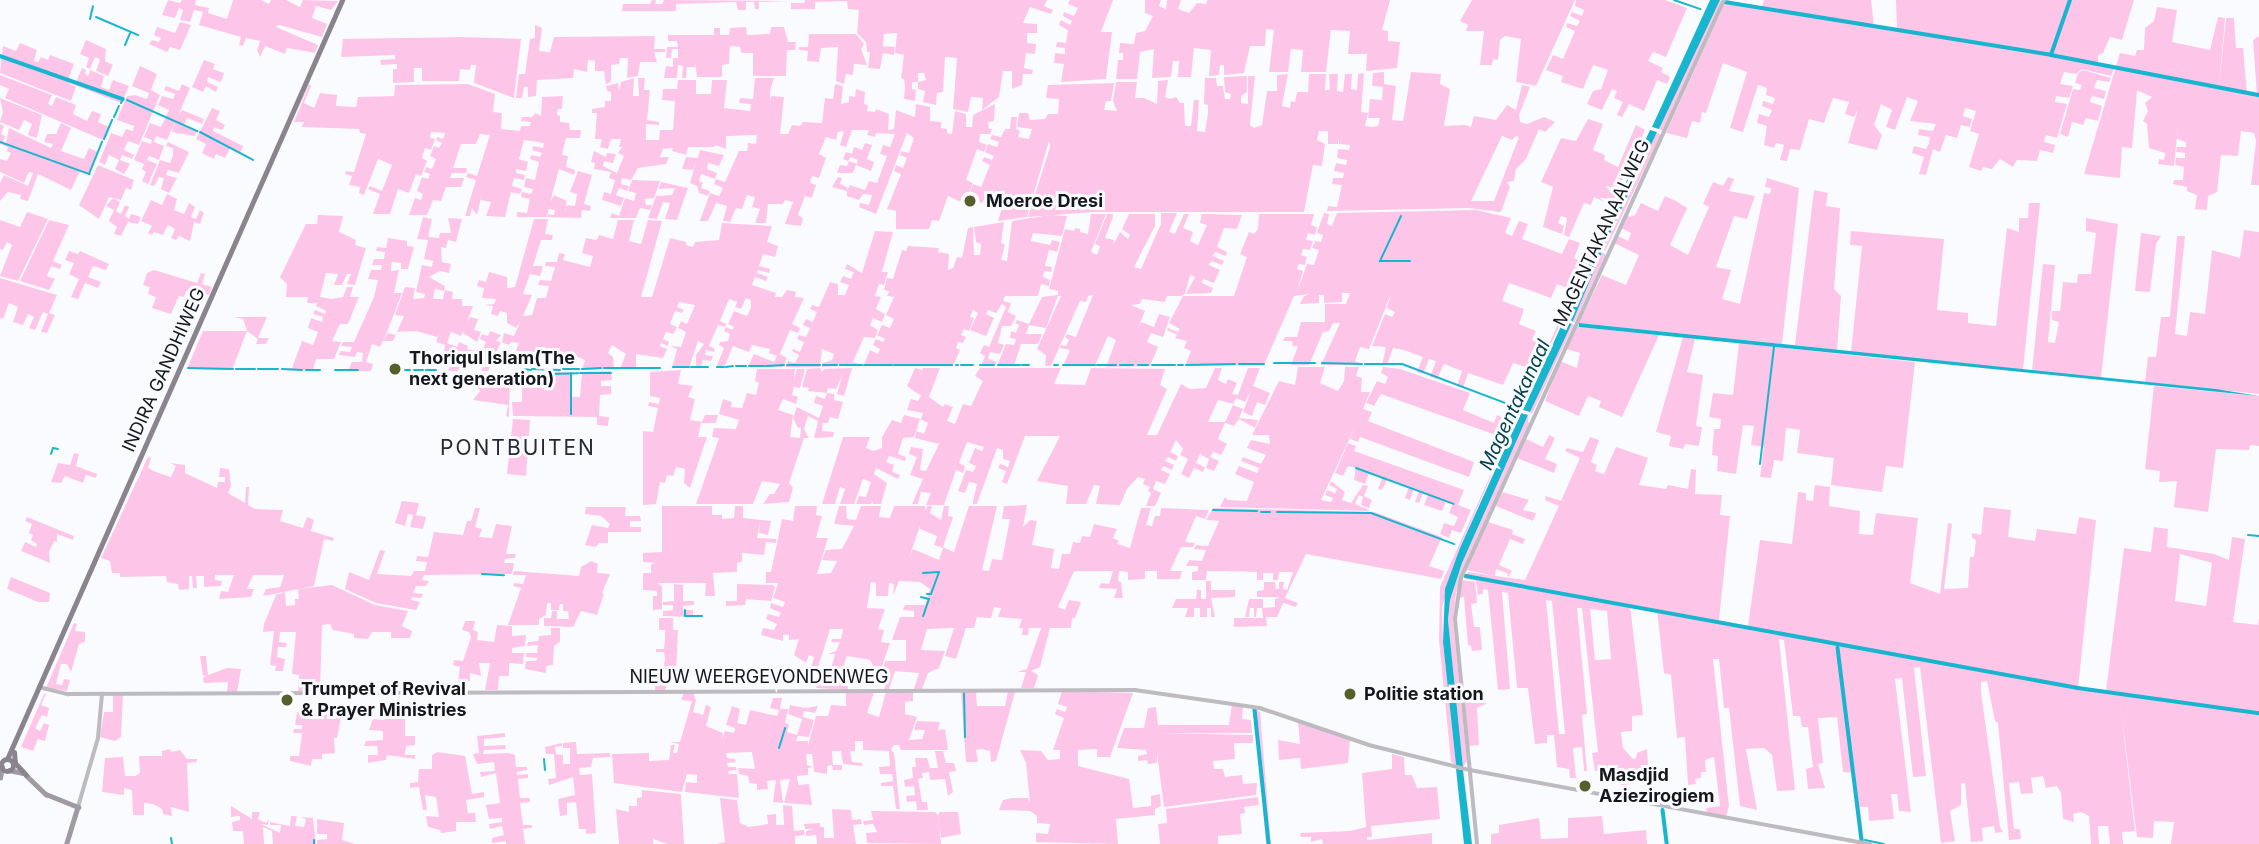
<!DOCTYPE html>
<html>
<head>
<meta charset="utf-8">
<style>
	body { margin:0 }
	#map { position:relative; width:2259px; height:844px; overflow:hidden; background:#fafbfe; font-family:Inter,sans-serif }
	div>[style] { position:absolute }
	.green>* { inset:0; background:#fdc6e8 }
	.water>* { inset:0; background:#18b5cf }
	.stream>* { height:2px; margin:-1px; padding:0 1px; transform-origin:1px; border-radius:1px; background:#18b5cf }
	.canal>* { height:3.5px; margin:-1.75px; padding:0 1.75px; transform-origin:1.75px; border-radius:1.75px; background:#18b5cf }
	.tertiary>* { height:3.5px; margin:-1.75px; padding:0 1.75px; transform-origin:1.75px; border-radius:1.75px; background:#bdbac0 }
	.secondary>* { height:4.5px; margin:-2.25px; padding:0 2.25px; transform-origin:2.25px; border-radius:2.25px; background:#9f9aa3 }
	.primary>* { height:5px; margin:-2.5px; padding:0 2.5px; transform-origin:2.5px; border-radius:2.5px; background:#89848e }
	.primary>.ring { margin:-2.5px; padding:0; box-sizing:content-box; background:none; border:5px solid #89848e; border-radius:50% }
	.dots>* { width:19px; height:19px; translate:-50% -50%; box-sizing:border-box; border:4px solid #fafbfe; border-radius:50% }
	span { translate:-50% -50%; white-space:nowrap; text-align:center; line-height:1.15; -webkit-text-stroke:6px #fafbfe; paint-order:stroke }
	.poi-label { font-size:18px; color:#16171c; font-weight:700 }
	.left { translate:0 -50%; text-align:left }
	.street-label { font-size:18px; color:#16171c }
	.water-label { font-size:19px; color:#01424d; font-style:italic }
	.quarter-label { font-size:21px; color:#272933; letter-spacing:2px }
</style>
</head>
<body>
<div id="map">
	<div class="green">
		<div style="clip-path:polygon(168px 0,180px 3px,182px 0,196px 0,195px 5px,209px 8px,208px 13px,227px 19px,233px 0,261px 0,269px 4px,271px 0,286px 0,300px 7px,303px 0,338px 1px,331px 10px,316px 6px,312px 18px,327px 24px,322px 37px,279px 25px,276px 27px,318px 45px,315px 53px,287px 48px,285px 54px,265px 46px,260px 57px,257px 50px,260px 41px,246px 38px,243px 46px,239px 45px,241px 37px,199px 25px,203px 12px,194px 10px,190px 22px,180px 20px,183px 10px,179px 8px,175px 18px,162px 15px)"></div>
		<div style="clip-path:polygon(652px 0,656px 0,655px 4px,662px 4px,664px 0,789px 1px,759px 2px,759px 9px,755px 9px,754px 2px,746px 2px,746px 10px,738px 10px,736px 2px,676px 4px,676px 11px,622px 11px,623px 4px,650px 4px)"></div>
		<div style="clip-path:polygon(805px 0,1047px 0,1044px 6px,1053px 10px,1051px 14px,1030px 7px,1023px 23px,1037px 24px,1037px 33px,1027px 33px,1027px 43px,1036px 44px,1035px 54px,1026px 53px,1024px 68px,1033px 70px,1032px 74px,1023px 74px,1022px 85px,1012px 89px,1012px 71px,1003px 71px,999px 97px,982px 110px,983px 98px,971px 97px,968px 112px,953px 109px,957px 58px,945px 57px,943px 92px,937px 93px,936px 105px,923px 102px,925px 91px,918px 89px,918px 82px,926px 80px,924px 73px,918px 73px,918px 82px,912px 82px,912px 89px,916px 90px,915px 101px,904px 99px,905px 87px,904px 79px,901px 78px,904px 55px,895px 53px,897px 33px,884px 34px,883px 46px,895px 47px,894px 55px,883px 53px,880px 69px,868px 68px,870px 52px,867px 52px,866px 42px,857px 33px,859px 10px,848px 9px,847px 1px,815px 2px,815px 9px,791px 9px,791px 3px,804px 3px)"></div>
		<div style="clip-path:polygon(1070px 0,1113px 0,1101px 32px,1112px 32px,1106px 79px,1061px 82px,1064px 64px,1054px 63px,1055px 53px,1065px 54px,1065px 48px,1056px 47px,1057px 42px,1066px 43px,1068px 30px,1059px 25px,1061px 20px,1070px 25px,1072px 21px,1063px 16px,1064px 12px,1074px 16px,1078px 8px,1068px 4px)"></div>
		<div style="clip-path:polygon(1145px 0,1161px 0,1159px 6px,1166px 9px,1167px 0,1181px 0,1178px 9px,1189px 13px,1197px 3px,1206px 4px,1207px 0,1390px 0,1382px 30px,1388px 31px,1388px 41px,1400px 42px,1397px 68px,1366px 71px,1367px 54px,1348px 54px,1350px 31px,1331px 30px,1326px 72px,1301px 72px,1303px 50px,1291px 49px,1288px 72px,1269px 72px,1274px 30px,1266px 29px,1265px 46px,1250px 46px,1244px 73px,1224px 75px,1224px 65px,1220px 65px,1219px 75px,1209px 76px,1211px 50px,1194px 48px,1191px 77px,1178px 77px,1179px 61px,1173px 61px,1171px 77px,1152px 78px,1154px 49px,1140px 52px,1137px 79px,1116px 79px,1118px 60px,1123px 60px,1123px 53px,1119px 53px,1120px 43px,1134px 44px,1136px 33px,1145px 31px,1153px 16px,1145px 13px)"></div>
		<div style="clip-path:polygon(1472px 0,1575px 0,1536px 86px,1516px 82px,1521px 39px,1505px 36px,1500px 40px,1498px 60px,1493px 59px,1492px 65px,1480px 65px,1484px 31px,1466px 31px,1468px 25px,1460px 21px)"></div>
		<div style="clip-path:polygon(1576px 0,1665px 0,1687px 8px,1666px 57px,1653px 52px,1648px 61px,1663px 68px,1661px 72px,1670px 77px,1667px 84px,1657px 80px,1644px 111px,1629px 104px,1622px 117px,1617px 115px,1623px 102px,1614px 98px,1617px 91px,1612px 89px,1602px 110px,1587px 104px,1593px 91px,1601px 89px,1608px 70px,1593px 65px,1583px 89px,1561px 82px,1563px 76px,1546px 70px,1553px 55px,1563px 59px,1575px 31px,1566px 27px,1567px 23px,1577px 26px,1580px 21px,1570px 16px,1572px 12px,1582px 16px,1584px 10px,1575px 6px)"></div>
		<div style="clip-path:polygon(1764px 0,1871px 0,1874px 26px,1897px 30px,1896px 0,2134px 0,2122px 40px,2110px 37px,2103px 53px,2098px 55px,2098px 64px,2114px 68px,2111px 76px,2082px 69px,2076px 74px,2064px 72px,2060px 84px,2073px 86px,2069px 98px,2056px 96px,2055px 102px,2067px 104px,2057px 138px,2046px 135px,2044px 142px,2055px 145px,2053px 153px,2040px 150px,2037px 161px,2017px 160px,2013px 167px,2000px 159px,1992px 169px,1983px 167px,1981px 171px,1969px 167px,1979px 134px,1970px 131px,1976px 111px,1965px 108px,1963px 116px,1972px 119px,1970px 127px,1961px 125px,1957px 138px,1946px 135px,1940px 152px,1933px 149px,1926px 175px,1919px 174px,1924px 157px,1912px 153px,1914px 146px,1926px 149px,1929px 143px,1930px 137px,1918px 135px,1919px 129px,1933px 131px,1936px 124px,1910px 121px,1918px 101px,1907px 97px,1895px 130px,1886px 127px,1892px 110px,1881px 104px,1874px 125px,1882px 135px,1877px 150px,1848px 143px,1858px 109px,1854px 117px,1845px 114px,1849px 102px,1833px 98px,1824px 123px,1809px 119px,1800px 150px,1790px 149px,1787px 161px,1780px 160px,1784px 145px,1776px 143px,1774px 148px,1764px 145px,1767px 126px,1757px 123px,1759px 114px,1769px 117px,1772px 110px,1762px 106px,1763px 101px,1773px 104px,1775px 98px,1766px 95px,1767px 88px,1758px 85px,1743px 132px,1730px 128px,1747px 72px,1723px 63px,1706px 113px,1702px 112px,1700px 123px,1692px 121px,1687px 138px,1666px 133px,1725px 2px,1762px 7px)"></div>
		<div style="clip-path:polygon(1722px 1px,1663px 130px,1662px 131px,1659px 129px,1717px 2px)"></div>
		<div style="clip-path:polygon(2157px 7px,2177px 10px,2172px 42px,2210px 50px,2218px 17px,2225px 18px,2219px 86px,2226px 18px,2234px 18px,2236px 48px,2243px 48px,2247px 93px,2257px 95px,2253px 40px,2259px 36px,2259px 185px,2251px 185px,2256px 141px,2254px 133px,2241px 131px,2238px 156px,2221px 155px,2217px 192px,2208px 196px,2207px 210px,2195px 209px,2197px 195px,2187px 191px,2187px 187px,2173px 184px,2174px 180px,2183px 180px,2184px 167px,2175px 165px,2176px 158px,2185px 158px,2185px 153px,2176px 152px,2177px 147px,2186px 147px,2186px 142px,2177px 139px,2179px 118px,2174px 166px,2158px 164px,2159px 159px,2164px 160px,2165px 153px,2149px 148px,2147px 124px,2143px 121px,2148px 111px,2145px 103px,2152px 97px,2139px 91px,2137px 91px,2132px 148px,2122px 147px,2120px 178px,2084px 174px,2120px 53px,2135px 56px,2137px 50px,2144px 50px,2145px 28px,2154px 21px)"></div>
		<div style="clip-path:polygon(180px 22px,191px 25px,180px 50px,170px 47px,167px 52px,149px 44px,152px 40px,159px 42px,161px 38px,154px 35px,157px 27px,175px 33px)"></div>
		<div style="clip-path:polygon(535px 25px,542px 28px,539px 51px,550px 52px,554px 37px,655px 36px,654px 49px,665px 49px,665px 52px,654px 52px,657px 62px,640px 62px,638px 76px,627px 78px,628px 58px,620px 58px,619px 64px,611px 65px,611px 82px,606px 84px,604px 71px,595px 71px,595px 61px,588px 60px,587px 72px,574px 69px,573px 78px,537px 80px,536px 96px,528px 97px,528px 87px,524px 87px,522px 98px,516px 98px,519px 74px,525px 74px,530px 39px,535px 38px)"></div>
		<div style="clip-path:polygon(746px 27px,747px 35px,770px 34px,771px 27px,784px 27px,788px 42px,796px 42px,795px 50px,787px 50px,786px 76px,753px 76px,753px 53px,741px 53px,740px 47px,730px 46px,729px 64px,722px 65px,722px 77px,697px 77px,695px 62px,695px 67px,687px 67px,686px 78px,682px 78px,683px 66px,678px 65px,677px 78px,664px 78px,666px 66px,673px 67px,673px 58px,678px 58px,678px 49px,672px 49px,671px 58px,666px 58px,667px 47px,678px 47px,677px 41px,668px 41px,668px 35px,714px 35px,714px 28px,720px 28px,720px 35px,729px 35px,730px 28px)"></div>
		<div style="clip-path:polygon(809px 34px,856px 34px,864px 44px,861px 49px,867px 65px,854px 64px,853px 75px,846px 74px,844px 84px,836px 81px,838px 47px,821px 48px,819px 62px,807px 61px,808px 51px,799px 50px,799px 47px,808px 47px)"></div>
		<div style="clip-path:polygon(463px 37px,521px 39px,514px 98px,474px 83px,476px 65px,471px 65px,470px 70px,460px 69px,459px 81px,422px 81px,422px 68px,414px 68px,414px 82px,393px 83px,393px 69px,397px 69px,397px 64px,381px 65px,380px 60px,395px 59px,395px 55px,341px 57px,343px 39px)"></div>
		<div style="clip-path:polygon(86px 40px,106px 49px,105px 61px,113px 65px,108px 76px,96px 71px,100px 59px,95px 57px,90px 69px,86px 67px,89px 58px,80px 54px)"></div>
		<div style="clip-path:polygon(20px 43px,37px 50px,34px 61px,38px 62px,41px 57px,48px 60px,50px 55px,74px 64px,68px 80px,76px 82px,82px 68px,86px 70px,85px 74px,88px 76px,90px 70px,104px 76px,101px 87px,109px 90px,113px 80px,129px 86px,123px 99px,121px 103px,67px 82px,76px 87px,71px 101px,0 73px,3px 46px,16px 51px)"></div>
		<div style="clip-path:polygon(204px 60px,215px 64px,213px 69px,224px 73px,221px 82px,208px 77px,207px 82px,218px 87px,216px 92px,206px 86px,203px 92px,192px 87px)"></div>
		<div style="clip-path:polygon(140px 66px,157px 74px,151px 90px,160px 95px,139px 145px,128px 141px,124px 150px,134px 155px,132px 159px,122px 155px,120px 160px,130px 164px,124px 174px,115px 169px,119px 160px,109px 155px,105px 165px,99px 162px,111px 133px,122px 137px,126px 129px,133px 131px,134px 126px,117px 120px,127px 96px,135px 95px,147px 99px,149px 93px,132px 86px)"></div>
		<div style="clip-path:polygon(2083px 70px,2111px 78px,2109px 82px,2097px 80px,2094px 88px,2106px 91px,2104px 99px,2092px 96px,2090px 102px,2102px 106px,2098px 121px,2086px 118px,2083px 125px,2072px 122px,2068px 137px,2060px 134px,2073px 89px,2080px 90px,2082px 85px,2075px 83px,2078px 73px)"></div>
		<div style="clip-path:polygon(evenodd,1384px 72px,1384px 84px,1396px 86px,1392px 120px,1403px 121px,1411px 72px,1441px 74px,1440px 84px,1450px 89px,1444px 126px,1465px 125px,1471px 127px,1474px 116px,1496px 120px,1507px 105px,1516px 110px,1522px 85px,1530px 87px,1519px 115px,1520px 122px,1527px 124px,1544px 117px,1555px 122px,1545px 132px,1539px 129px,1526px 159px,1516px 169px,1514px 181px,1507px 182px,1510px 187px,1501px 212px,1468px 208px,1327px 211px,1328px 206px,1337px 207px,1342px 185px,1332px 184px,1333px 178px,1343px 178px,1344px 173px,1334px 171px,1336px 163px,1346px 165px,1347px 160px,1337px 158px,1338px 149px,1349px 150px,1350px 145px,1339px 144px,1339px 138px,1338px 144px,1328px 144px,1328px 131px,1319px 131px,1317px 140px,1325px 144px,1322px 166px,1313px 165px,1304px 212px,1094px 212px,1028px 217px,1050px 147px,1049px 141px,1027px 217px,998px 221px,1005px 198px,994px 195px,992px 199px,987px 195px,982px 203px,968px 198px,973px 184px,981px 187px,990px 165px,982px 161px,984px 157px,992px 160px,994px 156px,985px 152px,988px 144px,997px 147px,999px 142px,990px 139px,992px 135px,1001px 137px,1005px 129px,1010px 129px,1011px 117px,1017px 117px,1016px 129px,1020px 131px,1018px 137px,1029px 139px,1032px 129px,1017px 127px,1019px 113px,1028px 113px,1030px 120px,1045px 119px,1048px 114px,1058px 114px,1059px 99px,1046px 98px,1048px 85px,1114px 83px,1111px 101px,1106px 101px,1104px 110px,1117px 111px,1113px 101px,1116px 82px,1137px 82px,1135px 98px,1144px 98px,1157px 104px,1158px 81px,1168px 80px,1165px 97px,1170px 99px,1176px 97px,1180px 103px,1184px 103px,1185px 126px,1191px 126px,1194px 100px,1199px 100px,1197px 131px,1205px 132px,1208px 113px,1208px 105px,1204px 104px,1205px 78px,1216px 78px,1217px 86px,1223px 86px,1225px 99px,1230px 99px,1231px 94px,1225px 92px,1224px 77px,1247px 76px,1247px 92px,1241px 96px,1241px 103px,1248px 104px,1248px 76px,1255px 76px,1250px 125px,1254px 128px,1262px 125px,1267px 91px,1277px 91px,1277px 75px,1288px 74px,1282px 106px,1290px 108px,1291px 101px,1295px 102px,1297px 92px,1308px 92px,1309px 74px,1326px 74px,1325px 90px,1330px 90px,1329px 74px,1338px 74px,1337px 91px,1343px 92px,1345px 74px,1352px 74px,1351px 89px,1357px 90px,1358px 74px,1364px 73px,1361px 112px,1368px 113px,1365px 126px,1372px 127px,1378px 126px,1380px 118px,1368px 118px,1370px 99px,1382px 100px,1383px 87px,1372px 86px,1373px 73px,1384px 72px,1502px 136px,1512px 140px,1516px 136px,1519px 137px,1494px 201px,1471px 201px,1502px 136px)"></div>
		<div style="clip-path:polygon(0 75px,52px 95px,48px 104px,52px 106px,56px 97px,76px 105px,73px 114px,87px 121px,92px 111px,101px 114px,98px 122px,109px 127px,103px 140px,5px 98px,9px 89px,0 85px)"></div>
		<div style="clip-path:polygon(634px 78px,633px 96px,639px 96px,638px 78px,645px 78px,644px 90px,650px 90px,647px 120px,659px 122px,659px 125px,646px 124px,646px 140px,659px 140px,660px 130px,673px 130px,675px 101px,662px 100px,663px 89px,677px 89px,678px 80px,696px 80px,696px 94px,711px 94px,712px 80px,727px 80px,724px 108px,750px 111px,751px 104px,739px 103px,740px 98px,753px 99px,755px 78px,774px 78px,770px 91px,770px 100px,771px 96px,784px 97px,780px 134px,788px 134px,792px 125px,800px 126px,803px 122px,822px 123px,825px 98px,833px 99px,835px 84px,843px 86px,841px 104px,849px 102px,849px 96px,855px 97px,856px 89px,865px 92px,864px 104px,868px 105px,867px 111px,875px 112px,876px 109px,889px 114px,888px 130px,894px 129px,896px 110px,915px 117px,916px 104px,930px 107px,930px 121px,941px 122px,941px 128px,947px 129px,947px 133px,952px 134px,955px 111px,966px 114px,966px 127px,972px 127px,973px 115px,995px 104px,994px 121px,988px 122px,989px 129px,992px 129px,990px 134px,980px 134px,979px 142px,987px 145px,984px 152px,977px 149px,966px 180px,973px 183px,965px 204px,948px 196px,939px 221px,932px 220px,929px 229px,896px 229px,896px 211px,887px 209px,901px 174px,894px 171px,896px 165px,903px 168px,907px 158px,900px 155px,901px 151px,909px 153px,914px 138px,907px 133px,876px 214px,859px 207px,860px 203px,869px 205px,872px 195px,863px 194px,859px 200px,847px 196px,847px 191px,832px 187px,838px 177px,842px 178px,840px 184px,847px 187px,847px 190px,850px 185px,865px 190px,869px 181px,877px 183px,887px 156px,880px 154px,883px 145px,890px 147px,895px 134px,876px 133px,875px 137px,867px 135px,869px 130px,852px 130px,846px 147px,840px 145px,844px 131px,838px 132px,836px 140px,826px 137px,819px 154px,826px 158px,819px 178px,812px 176px,810px 183px,816px 185px,812px 198px,805px 196px,798px 215px,803px 218px,801px 226px,785px 224px,793px 202px,785px 200px,783px 204px,768px 204px,766px 223px,755px 223px,760px 209px,752px 207px,755px 197px,747px 195px,742px 209px,736px 208px,730px 222px,723px 221px,727px 206px,716px 203px,708px 221px,700px 221px,710px 193px,719px 196px,723px 188px,714px 184px,716px 179px,725px 182px,739px 151px,747px 151px,748px 143px,756px 144px,757px 135px,726px 136px,726px 149px,715px 145px,714px 147px,688px 147px,686px 155px,672px 151px,673px 148px,663px 149px,660px 157px,669px 157px,666px 164px,638px 168px,631px 180px,622px 178px,621px 184px,629px 186px,627px 191px,619px 188px,616px 195px,624px 198px,621px 206px,602px 200px,604px 192px,611px 194px,615px 180px,609px 178px,611px 172px,594px 169px,595px 163px,591px 162px,594px 151px,606px 157px,607px 153px,616px 154px,613px 163px,604px 161px,603px 166px,617px 173px,624px 156px,618px 153px,622px 147px,619px 147px,621px 139px,611px 139px,608px 149px,600px 147px,602px 139px,595px 139px,597px 113px,592px 113px,592px 109px,605px 107px,605px 101px,611px 101px,611px 92px,607px 91px,606px 86px,618px 83px,619px 90px,621px 82px)"></div>
		<div style="clip-path:polygon(182px 84px,190px 88px,178px 116px,182px 110px,204px 119px,202px 124px,187px 118px,184px 125px,197px 131px,195px 136px,172px 132px,175px 122px,167px 140px,156px 136px,154px 142px,164px 146px,159px 160px,149px 156px,147px 160px,157px 164px,148px 184px,142px 181px,146px 172px,142px 169px,144px 164px,134px 160px,142px 141px,151px 144px,152px 140px,144px 137px,150px 123px,161px 127px,169px 110px,158px 105px,162px 96px,173px 99px,175px 94px,164px 90px,166px 86px,179px 91px)"></div>
		<div style="clip-path:polygon(309px 84px,311px 86px,304px 103px,314px 108px,320px 93px,337px 95px,336px 106px,356px 107px,358px 97px,394px 96px,395px 85px,468px 84px,495px 94px,493px 112px,502px 113px,501px 129px,520px 131px,521px 126px,530px 126px,531px 122px,521px 121px,522px 117px,532px 117px,535px 113px,541px 116px,542px 97px,563px 96px,562px 109px,558px 109px,557px 115px,560px 116px,560px 122px,569px 123px,570px 130px,581px 130px,580px 138px,566px 138px,562px 155px,568px 156px,566px 167px,575px 170px,574px 175px,559px 169px,550px 203px,554px 195px,567px 201px,565px 211px,567px 205px,575px 206px,577px 194px,570px 192px,578px 171px,592px 175px,584px 204px,591px 206px,590px 211px,582px 210px,581px 218px,548px 217px,548px 214px,554px 215px,555px 210px,549px 209px,547px 217px,517px 217px,517px 212px,527px 213px,530px 199px,521px 197px,522px 192px,531px 194px,533px 189px,524px 187px,526px 178px,535px 180px,539px 162px,530px 159px,531px 155px,540px 157px,542px 153px,532px 150px,533px 146px,543px 148px,544px 143px,524px 140px,519px 159px,528px 162px,526px 171px,516px 169px,516px 173px,525px 175px,524px 180px,514px 178px,512px 186px,522px 189px,520px 194px,511px 192px,505px 217px,486px 216px,491px 202px,481px 200px,482px 194px,477px 215px,472px 208px,470px 216px,465px 216px,476px 180px,466px 177px,468px 173px,477px 176px,490px 135px,480px 134px,476px 144px,461px 144px,453px 168px,467px 168px,466px 173px,452px 173px,450px 178px,464px 178px,461px 187px,446px 187px,441px 201px,433px 200px,427px 215px,409px 215px,415px 198px,421px 200px,423px 194px,417px 191px,422px 177px,428px 179px,430px 174px,424px 172px,426px 167px,432px 169px,436px 159px,430px 156px,434px 146px,439px 148px,442px 143px,436px 140px,437px 137px,443px 139px,445px 133px,431px 132px,430px 138px,435px 139px,431px 150px,425px 148px,422px 158px,427px 161px,421px 176px,416px 174px,409px 193px,398px 189px,390px 214px,373px 214px,380px 194px,368px 189px,370px 186px,382px 191px,392px 165px,378px 159px,364px 195px,359px 193px,360px 187px,349px 185px,352px 176px,345px 174px,346px 171px,354px 172px,366px 134px,360px 133px,359px 129px,302px 127px,304px 122px,294px 122px,309px 86px,287px 131px)"></div>
		<div style="clip-path:polygon(0 98px,42px 115px,37px 138px,28px 135px,32px 124px,24px 120px,19px 130px,0 122px,3px 112px)"></div>
		<div style="clip-path:polygon(212px 108px,220px 111px,216px 120px,225px 125px,222px 130px,214px 127px,213px 131px,243px 146px,240px 153px,230px 148px,225px 158px,216px 154px,214px 159px,202px 153px,206px 144px,196px 139px)"></div>
		<div style="clip-path:polygon(1588px 119px,1603px 124px,1593px 150px,1605px 155px,1604px 160px,1618px 167px,1636px 125px,1645px 130px,1611px 205px,1594px 197px,1591px 205px,1584px 203px,1569px 237px,1564px 235px,1567px 218px,1561px 216px,1558px 223px,1564px 226px,1562px 234px,1543px 227px,1553px 187px,1541px 182px,1561px 138px,1576px 141px)"></div>
		<div style="clip-path:polygon(61px 123px,71px 128px,61px 151px,84px 159px,89px 148px,98px 152px,89px 174px,80px 171px,71px 190px,38px 174px,28px 201px,20px 199px,21px 195px,8px 192px,0 201px,0 183px,4px 175px,28px 186px,33px 173px,29px 172px,24px 183px,0 172px,0 159px,7px 161px,11px 153px,7px 151px,8px 147px,0 144px,0 124px,4px 126px,1px 134px,5px 136px,3px 143px,6px 143px,9px 128px,51px 148px,53px 144px,44px 142px,47px 134px,56px 134px)"></div>
		<div style="clip-path:polygon(1657px 132px,1661px 135px,1605px 251px,1603px 249px)"></div>
		<div style="clip-path:polygon(168px 142px,189px 152px,179px 173px,168px 170px,166px 175px,177px 178px,169px 193px,161px 189px,164px 178px,159px 177px,154px 186px,150px 185px,160px 160px,170px 163px,173px 155px,173px 148px,166px 146px)"></div>
		<div style="clip-path:polygon(865px 143px,872px 145px,867px 159px,874px 162px,871px 171px,856px 165px,853px 173px,837px 173px,840px 165px,847px 166px,849px 161px,857px 164px,858px 160px,851px 157px,848px 161px,843px 159px,846px 152px,852px 154px,854px 147px,862px 150px)"></div>
		<div style="clip-path:polygon(700px 150px,724px 155px,719px 166px,708px 163px,707px 169px,717px 173px,715px 179px,701px 174px,699px 181px,703px 183px,701px 188px,710px 191px,708px 196px,699px 193px,697px 186px,690px 183px,696px 162px,693px 170px,682px 169px,686px 157px,698px 158px)"></div>
		<div style="clip-path:polygon(98px 165px,134px 180px,131px 190px,126px 188px,121px 200px,109px 197px,99px 219px,79px 205px)"></div>
		<div style="clip-path:polygon(1728px 177px,1734px 179px,1729px 191px,1755px 196px,1747px 219px,1734px 216px,1716px 267px,1731px 270px,1722px 299px,1740px 304px,1764px 193px,1770px 194px,1771px 188px,1765px 187px,1767px 178px,1799px 188px,1782px 344px,1579px 323px,1579px 327px,1659px 335px,1622px 417px,1599px 407px,1601px 401px,1588px 396px,1579px 416px,1545px 401px,1560px 361px,1577px 368px,1580px 353px,1566px 349px,1602px 275px,1626px 285px,1639px 255px,1614px 243px,1618px 236px,1628px 241px,1631px 233px,1621px 228px,1628px 214px,1629px 217px,1635px 215px,1641px 203px,1658px 211px,1665px 196px,1676px 201px,1687px 208px,1670px 245px,1688px 255px,1709px 207px,1703px 204px,1713px 182px,1723px 186px)"></div>
		<div style="clip-path:polygon(632px 180px,660px 181px,654px 198px,645px 199px,646px 205px,652px 205px,650px 210px,640px 208px,636px 218px,610px 218px,612px 213px,619px 216px,625px 198px,634px 201px,636px 193px,628px 191px)"></div>
		<div style="clip-path:polygon(661px 182px,688px 188px,677px 220px,665px 219px,670px 203px,663px 202px,657px 219px,648px 218px,656px 196px,672px 195px,675px 188px,659px 189px)"></div>
		<div style="clip-path:polygon(1814px 190px,1828px 193px,1826px 206px,1840px 208px,1834px 289px,1841px 296px,1837px 350px,1795px 345px)"></div>
		<div style="clip-path:polygon(167px 194px,177px 199px,174px 210px,184px 214px,189px 203px,195px 207px,191px 217px,196px 219px,200px 210px,204px 213px,200px 224px,194px 222px,190px 241px,179px 236px,176px 240px,171px 238px,175px 229px,168px 225px,163px 235px,154px 232px,152px 235px,148px 233px,152px 226px,141px 221px,151px 200px,162px 205px)"></div>
		<div style="clip-path:polygon(113px 198px,120px 202px,116px 211px,121px 214px,125px 205px,129px 207px,125px 216px,129px 219px,131px 214px,141px 217px,138px 224px,128px 222px,121px 236px,114px 234px,117px 227px,109px 221px,114px 210px,106px 206px)"></div>
		<div style="clip-path:polygon(2029px 203px,2040px 203px,2023px 370px,1851px 352px,1862px 246px,1850px 245px,1851px 231px,1944px 239px,1937px 310px,1968px 313px,1968px 323px,1996px 326px,2007px 228px,2019px 232px,2019px 218px,2028px 218px)"></div>
		<div style="clip-path:polygon(1476px 210px,1511px 218px,1505px 233px,1512px 236px,1519px 221px,1528px 224px,1522px 239px,1562px 254px,1569px 239px,1580px 243px,1574px 258px,1584px 263px,1572px 290px,1557px 284px,1551px 298px,1509px 283px,1502px 301px,1524px 309px,1519px 324px,1536px 331px,1532px 340px,1546px 346px,1535px 370px,1513px 363px,1503px 385px,1468px 373px,1463px 388px,1457px 386px,1462px 371px,1444px 364px,1437px 379px,1430px 377px,1436px 361px,1429px 359px,1423px 374px,1417px 372px,1423px 357px,1404px 350px,1393px 348px,1387px 365px,1382px 365px,1386px 347px,1372px 346px,1385px 314px,1392px 317px,1395px 312px,1387px 308px,1391px 294px,1369px 349px,1360px 347px,1355px 361px,1363px 365px,1321px 365px,1340px 323px,1333px 323px,1329px 331px,1323px 332px,1309px 365px,1291px 365px,1298px 346px,1293px 346px,1292px 341px,1283px 341px,1285px 337px,1297px 337px,1301px 322px,1325px 322px,1325px 304px,1346px 304px,1350px 293px,1342px 293px,1342px 302px,1324px 303px,1324px 295px,1319px 295px,1319px 303px,1300px 304px,1304px 296px,1310px 294px,1294px 296px,1264px 365px,1185px 366px,1191px 351px,1184px 348px,1187px 341px,1175px 338px,1177px 335px,1167px 330px,1168px 328px,1178px 332px,1180px 329px,1169px 323px,1183px 296px,1234px 296px,1247px 257px,1240px 254px,1249px 232px,1254px 234px,1258px 229px,1259px 214px,1314px 214px,1311px 225px,1317px 227px,1315px 235px,1308px 233px,1306px 240px,1313px 241px,1310px 250px,1303px 249px,1301px 255px,1307px 257px,1305px 265px,1299px 264px,1297px 269px,1303px 271px,1297px 292px,1307px 264px,1314px 265px,1319px 250px,1312px 248px,1315px 241px,1321px 242px,1323px 235px,1317px 233px,1324px 213px,1329px 214px,1327px 224px,1332px 226px,1337px 213px)"></div>
		<div style="clip-path:polygon(27px 212px,48px 219px,18px 281px,0 276px,12px 245px,7px 242px,3px 250px,0 249px,0 220px,20px 227px)"></div>
		<div style="clip-path:polygon(1161px 213px,1177px 213px,1169px 232px,1175px 234px,1184px 214px,1189px 214px,1183px 228px,1193px 232px,1190px 241px,1198px 245px,1207px 225px,1200px 223px,1202px 214px,1242px 215px,1237px 229px,1224px 228px,1217px 247px,1227px 252px,1226px 256px,1215px 252px,1213px 256px,1224px 261px,1222px 265px,1211px 261px,1209px 265px,1220px 270px,1214px 283px,1203px 279px,1202px 283px,1213px 288px,1211px 293px,1186px 294px,1195px 277px,1190px 275px,1185px 294px,1181px 296px,1167px 296px,1165px 302px,1142px 299px,1140px 304px,1131px 305px,1145px 311px,1138px 328px,1141px 322px,1154px 327px,1159px 314px,1170px 317px,1163px 337px,1151px 333px,1147px 342px,1158px 347px,1150px 366px,1106px 367px,1116px 340px,1108px 336px,1095px 366px,1063px 366px,1070px 350px,1060px 348px,1061px 345px,1066px 346px,1069px 340px,1065px 337px,1067px 334px,1076px 337px,1093px 295px,1088px 296px,1086px 302px,1080px 301px,1051px 366px,1045px 366px,1046px 355px,1037px 349px,1061px 296px,1058px 296px,1046px 328px,1029px 325px,1026px 334px,1042px 334px,1038px 344px,1021px 344px,1014px 366px,997px 366px,1006px 344px,1014px 345px,1016px 339px,1010px 338px,1011px 331px,1016px 333px,1019px 325px,1015px 323px,1017px 320px,1029px 324px,1042px 297px,1058px 295px,1058px 291px,1049px 289px,1065px 229px,1074px 231px,1075px 228px,1080px 229px,1080px 232px,1088px 234px,1091px 214px,1106px 214px,1091px 252px,1097px 255px,1100px 246px,1095px 244px,1107px 214px,1113px 214px,1113px 217px,1105px 238px,1114px 240px,1113px 245px,1120px 232px,1128px 239px,1130px 235px,1122px 229px,1129px 214px,1155px 214px,1155px 226px,1134px 267px,1141px 269px,1161px 224px)"></div>
		<div style="clip-path:polygon(318px 215px,343px 216px,339px 232px,356px 240px,355px 245px,366px 248px,355px 285px,347px 284px,351px 274px,347px 274px,342px 285px,334px 285px,338px 274px,326px 273px,320px 297px,331px 299px,343px 297px,347px 287px,353px 287px,350px 297px,359px 297px,348px 324px,340px 324px,332px 341px,341px 342px,334px 359px,316px 359px,313px 370px,281px 370px,292px 368px,302px 341px,313px 345px,318px 332px,308px 328px,311px 318px,322px 322px,323px 317px,313px 314px,315px 310px,325px 314px,326px 311px,316px 306px,317px 303px,307px 303px,308px 297px,286px 297px,287px 284px,280px 277px,306px 224px,317px 224px)"></div>
		<div style="clip-path:polygon(1050px 215px,1067px 216px,1062px 236px,1033px 233px,1031px 241px,1050px 245px,1052px 240px,1060px 242px,1057px 252px,1049px 250px,1045px 266px,1052px 267px,1051px 272px,1044px 271px,1043px 277px,1050px 280px,1049px 286px,1041px 284px,1038px 296px,1005px 296px,1003px 301px,1011px 303px,1008px 312px,1016px 316px,1011px 326px,1002px 326px,998px 343px,1004px 345px,1000px 354px,990px 352px,988px 359px,997px 362px,995px 366px,981px 366px,985px 356px,980px 353px,984px 345px,989px 347px,1006px 307px,1002px 304px,996px 313px,988px 310px,986px 314px,994px 318px,986px 336px,970px 330px,978px 313px,973px 310px,970px 317px,974px 318px,969px 331px,964px 329px,961px 335px,966px 337px,963px 343px,958px 342px,956px 348px,960px 350px,953px 366px,864px 365px,870px 350px,878px 354px,880px 349px,873px 345px,876px 339px,883px 342px,885px 339px,877px 335px,882px 325px,890px 328px,894px 319px,886px 315px,894px 297px,887px 296px,889px 291px,884px 290px,887px 278px,893px 279px,902px 250px,906px 251px,908px 246px,939px 248px,938px 252px,949px 254px,948px 270px,953px 268px,957px 257px,962px 258px,968px 228px,973px 227px,974px 255px,980px 255px,981px 244px,976px 242px,974px 227px,1004px 222px,1001px 243px,1005px 244px,1001px 260px,1007px 261px,1012px 221px)"></div>
		<div style="clip-path:polygon(423px 217px,432px 219px,428px 237px,439px 238px,440px 233px,451px 233px,448px 218px,462px 219px,456px 242px,448px 240px,446px 248px,441px 247px,442px 262px,451px 264px,449px 273px,440px 271px,429px 277px,445px 286px,444px 291px,435px 289px,433px 299px,443px 299px,445px 290px,453px 292px,452px 299px,462px 299px,462px 306px,473px 306px,467px 322px,470px 317px,478px 319px,474px 330px,481px 332px,477px 342px,463px 333px,464px 329px,461px 336px,451px 332px,447px 343px,457px 347px,459px 342px,468px 346px,467px 349px,482px 352px,486px 342px,480px 339px,482px 334px,488px 336px,490px 331px,501px 335px,496px 341px,502px 342px,504px 333px,514px 336px,521px 320px,516px 328px,507px 323px,507px 313px,500px 311px,498px 316px,491px 314px,493px 306px,484px 305px,494px 304px,496px 299px,482px 298px,484px 288px,477px 286px,479px 280px,486px 282px,489px 272px,507px 277px,507px 288px,515px 287px,534px 219px,548px 219px,545px 234px,553px 235px,552px 240px,541px 240px,533px 266px,543px 266px,540px 276px,530px 274px,523px 294px,532px 295px,523px 316px,532px 315px,537px 298px,546px 298px,549px 286px,538px 285px,540px 280px,551px 281px,555px 267px,545px 266px,546px 262px,557px 262px,559px 253px,565px 254px,563px 260px,590px 267px,593px 256px,582px 253px,586px 238px,597px 240px,599px 235px,613px 239px,618px 220px,634px 220px,629px 241px,641px 244px,648px 220px,662px 221px,641px 297px,652px 297px,670px 238px,686px 242px,686px 245px,693px 247px,695px 242px,719px 240px,722px 223px,772px 226px,767px 242px,778px 246px,775px 257px,763px 254px,759px 266px,770px 269px,769px 273px,758px 270px,757px 273px,768px 277px,766px 281px,755px 277px,752px 285px,776px 293px,775px 297px,782px 297px,787px 290px,796px 292px,795px 297px,804px 298px,792px 324px,800px 328px,798px 333px,790px 330px,780px 354px,787px 358px,783px 367px,748px 367px,754px 354px,774px 362px,777px 356px,769px 353px,770px 349px,752px 345px,749px 352px,733px 346px,724px 368px,716px 368px,724px 348px,719px 345px,720px 342px,728px 341px,730px 334px,724px 331px,726px 327px,732px 330px,734px 327px,728px 324px,734px 311px,747px 316px,751px 308px,751px 300px,746px 298px,741px 309px,735px 307px,737px 302px,729px 299px,720px 321px,726px 324px,725px 327px,718px 325px,709px 346px,715px 349px,714px 352px,706px 350px,705px 355px,713px 356px,711px 361px,703px 360px,701px 368px,696px 368px,696px 355px,704px 344px,698px 341px,689px 368px,672px 368px,677px 349px,670px 346px,681px 347px,686px 332px,678px 328px,681px 321px,687px 324px,695px 305px,679px 302px,677px 307px,684px 310px,682px 313px,675px 311px,670px 324px,677px 327px,673px 334px,666px 332px,663px 339px,669px 342px,668px 346px,661px 343px,660px 346px,667px 349px,663px 358px,636px 354px,636px 369px,620px 369px,626px 354px,612px 345px,608px 353px,613px 357px,614px 369px,582px 370px,585px 360px,578px 357px,513px 357px,519px 343px,511px 342px,509px 345px,501px 342px,488px 371px,481px 371px,486px 358px,481px 357px,478px 361px,472px 359px,474px 351px,465px 352px,458px 371px,448px 371px,453px 355px,444px 351px,445px 345px,436px 342px,439px 333px,437px 337px,416px 331px,397px 332px,404px 316px,395px 315px,405px 287px,415px 288px,413px 299px,424px 298px,425px 294px,416px 292px,422px 265px,432px 267px,433px 261px,424px 259px,428px 240px,417px 239px)"></div>
		<div style="clip-path:polygon(2086px 218px,2118px 224px,2101px 378px,2032px 371px,2043px 264px,2055px 265px,2048px 342px,2055px 343px,2059px 322px,2052px 320px,2052px 311px,2060px 311px,2063px 282px,2077px 283px,2078px 274px,2091px 274px,2096px 233px,2086px 231px)"></div>
		<div style="clip-path:polygon(49px 220px,69px 225px,53px 261px,62px 265px,60px 269px,51px 266px,47px 276px,55px 279px,49px 290px,20px 281px)"></div>
		<div style="clip-path:polygon(2244px 230px,2259px 232px,2259px 394px,2145px 382px,2148px 357px,2156px 357px,2161px 317px,2170px 317px,2177px 236px,2185px 236px,2175px 334px,2187px 336px,2190px 312px,2205px 314px,2212px 250px,2240px 258px)"></div>
		<div style="clip-path:polygon(875px 231px,893px 232px,882px 272px,888px 272px,884px 285px,879px 284px,875px 296px,881px 297px,876px 309px,885px 314px,882px 322px,873px 318px,870px 325px,878px 330px,875px 338px,864px 337px,853px 362px,862px 365px,822px 367px,822px 363px,832px 360px,834px 354px,822px 349px,820px 367px,786px 367px,788px 361px,795px 363px,799px 355px,792px 351px,793px 349px,800px 352px,804px 342px,797px 339px,799px 335px,806px 337px,810px 328px,803px 325px,806px 319px,813px 322px,817px 312px,810px 309px,812px 305px,819px 307px,830px 282px,838px 284px,838px 295px,845px 295px,849px 285px,840px 282px,843px 276px,851px 279px,854px 272px,845px 269px,847px 264px,862px 273px)"></div>
		<div style="clip-path:polygon(2141px 233px,2161px 236px,2156px 244px,2150px 292px,2135px 291px)"></div>
		<div style="clip-path:polygon(388px 238px,407px 241px,407px 246px,414px 247px,408px 269px,401px 269px,401px 263px,392px 262px,391px 267px,391px 271px,399px 270px,394px 293px,402px 293px,384px 340px,388px 333px,396px 335px,393px 341px,383px 341px,380px 347px,372px 344px,366px 362px,373px 364px,371px 371px,348px 371px,352px 362px,362px 362px,363px 353px,357px 352px,355px 357px,339px 355px,340px 351px,350px 352px,352px 347px,341px 346px,343px 342px,354px 342px,374px 297px,378px 280px,368px 279px,371px 270px,381px 270px,382px 265px,372px 265px,374px 259px,384px 259px,385px 252px,376px 251px,377px 247px,386px 248px)"></div>
		<div style="clip-path:polygon(1592px 249px,1596px 249px,1520px 409px,1520px 408px)"></div>
		<div style="clip-path:polygon(69px 251px,78px 254px,80px 251px,109px 264px,106px 270px,93px 266px,88px 277px,101px 282px,98px 288px,85px 283px,78px 299px,71px 297px,79px 279px,69px 274px,74px 263px,65px 260px)"></div>
		<div style="clip-path:polygon(1602px 252px,1606px 255px,1532px 414px,1530px 412px,1539px 390px)"></div>
		<div style="clip-path:polygon(154px 270px,197px 283px,201px 273px,205px 274px,202px 284px,212px 287px,209px 295px,192px 291px,186px 291px,184px 297px,179px 296px,171px 314px,152px 308px,156px 297px,148px 294px,150px 287px,143px 285px,147px 273px)"></div>
		<div style="clip-path:polygon(0 278px,57px 295px,49px 313px,55px 315px,47px 333px,41px 332px,48px 314px,43px 312px,35px 330px,29px 328px,34px 317px,28px 314px,23px 325px,13px 322px,18px 307px,9px 303px,3px 319px,0 318px)"></div>
		<div style="clip-path:polygon(234px 317px,267px 317px,258px 338px,269px 338px,266px 344px,256px 344px,258px 339px,247px 331px,232px 370px,187px 369px,203px 331px,247px 331px,243px 319px)"></div>
		<div style="clip-path:polygon(1683px 337px,1695px 339px,1687px 372px,1703px 375px,1696px 426px,1702px 427px,1699px 446px,1685px 444px,1683px 449px,1669px 446px,1671px 436px,1656px 432px)"></div>
		<div style="clip-path:polygon(1739px 343px,1915px 362px,1903px 468px,1886px 466px,1882px 492px,1831px 485px,1834px 458px,1797px 453px,1800px 430px,1786px 428px,1783px 461px,1774px 460px,1771px 478px,1760px 477px,1764px 447px,1751px 445px,1754px 426px,1743px 425px,1736px 474px,1717px 471px,1718px 456px,1712px 455px,1714px 429px,1720px 429px,1721px 419px,1709px 417px,1713px 393px,1733px 395px)"></div>
		<div style="clip-path:polygon(1298px 367px,1325px 367px,1320px 383px,1338px 391px,1344px 381px,1345px 367px,1359px 367px,1356px 376px,1362px 378px,1361px 392px,1370px 392px,1363px 409px,1372px 412px,1368px 421px,1474px 462px,1469px 477px,1360px 437px,1358px 442px,1350px 439px,1355px 427px,1321px 500px,1331px 502px,1333px 498px,1325px 495px,1327px 490px,1335px 493px,1337px 489px,1329px 485px,1331px 481px,1345px 492px,1342px 500px,1351px 503px,1363px 485px,1368px 486px,1364px 496px,1372px 500px,1369px 508px,1361px 505px,1363px 497px,1359px 495px,1355px 504px,1371px 511px,1220px 507px,1225px 497px,1228px 500px,1247px 501px,1254px 482px,1235px 474px,1239px 466px,1257px 473px,1259px 468px,1241px 461px,1243px 457px,1261px 464px,1266px 455px,1247px 448px,1251px 440px,1270px 444px,1269px 435px,1252px 435px,1279px 381px,1295px 385px)"></div>
		<div style="clip-path:polygon(1383px 367px,1400px 369px,1470px 393px,1463px 410px,1494px 423px,1497px 415px,1511px 421px,1504px 438px,1381px 394px,1374px 406px,1366px 403px,1377px 381px,1385px 384px,1388px 377px,1381px 373px)"></div>
		<div style="clip-path:polygon(820px 368px,822px 372px,824px 369px,852px 368px,844px 396px,837px 394px,842px 376px,836px 389px,828px 388px,827px 393px,834px 394px,834px 400px,843px 402px,838px 419px,830px 417px,828px 423px,823px 423px,822px 431px,834px 432px,833px 437px,814px 438px,818px 421px,808px 416px,804px 429px,809px 438px,804px 438px,789px 483px,793px 488px,789px 502px,763px 504px,770px 494px,774px 494px,780px 484px,762px 481px,753px 504px,696px 504px,719px 438px,712px 437px,714px 428px,736px 429px,739px 420px,719px 414px,723px 399px,732px 402px,731px 407px,742px 408px,747px 393px,756px 395px,759px 383px,755px 381px,757px 369px,795px 369px,794px 380px,797px 369px,805px 369px,800px 388px,794px 387px,792px 395px,798px 397px,796px 404px,783px 399px,778px 410px,793px 415px,790px 437px,800px 438px,801px 427px,798px 428px,793px 418px,797px 407px,819px 418px,823px 406px,814px 403px,816px 396px,825px 399px,827px 393px,808px 391px,809px 388px,802px 387px,807px 369px)"></div>
		<div style="clip-path:polygon(915px 368px,922px 370px,916px 385px,923px 368px,940px 368px,929px 397px,943px 407px,945px 404px,953px 407px,947px 421px,955px 424px,963px 404px,971px 406px,983px 381px,975px 376px,980px 368px,1061px 368px,1054px 384px,1085px 385px,1091px 368px,1165px 369px,1160px 385px,1167px 389px,1147px 435px,1157px 435px,1181px 384px,1190px 389px,1206px 388px,1215px 368px,1222px 368px,1218px 380px,1226px 384px,1228px 379px,1237px 383px,1232px 394px,1238px 395px,1248px 368px,1260px 368px,1253px 386px,1270px 393px,1265px 405px,1257px 402px,1252px 416px,1243px 412px,1251px 391px,1245px 402px,1236px 398px,1233px 404px,1218px 400px,1208px 422px,1225px 422px,1233px 405px,1243px 409px,1239px 418px,1258px 420px,1255px 428px,1239px 419px,1234px 426px,1225px 423px,1218px 439px,1227px 444px,1221px 455px,1213px 452px,1210px 457px,1219px 461px,1214px 471px,1206px 468px,1209px 459px,1201px 455px,1201px 452px,1196px 463px,1205px 467px,1203px 472px,1194px 468px,1189px 478px,1181px 474px,1188px 459px,1180px 455px,1183px 449px,1176px 440px,1170px 452px,1178px 456px,1176px 461px,1168px 457px,1165px 461px,1174px 465px,1172px 470px,1163px 466px,1161px 470px,1170px 474px,1165px 484px,1156px 481px,1153px 489px,1161px 493px,1155px 506px,1146px 506px,1151px 493px,1148px 491px,1150px 487px,1143px 484px,1145px 479px,1138px 477px,1127px 489px,1120px 505px,1096px 504px,1100px 486px,1094px 485px,1086px 504px,1066px 504px,1068px 486px,1037px 481px,1060px 436px,1025px 436px,1007px 484px,1002px 482px,1006px 471px,998px 468px,1000px 464px,1008px 467px,1010px 461px,1003px 459px,1003px 450px,997px 448px,977px 504px,973px 504px,973px 501px,977px 484px,969px 482px,965px 493px,958px 491px,966px 470px,973px 472px,976px 466px,969px 463px,975px 448px,982px 451px,984px 447px,967px 442px,959px 463px,965px 466px,963px 473px,956px 470px,944px 505px,926px 505px,931px 493px,921px 492px,918px 504px,912px 504px,923px 479px,910px 475px,917px 457px,909px 454px,911px 447px,923px 449px,920px 470px,926px 471px,939px 444px,915px 438px,916px 431px,924px 434px,928px 423px,920px 419px,914px 437px,903px 438px,898px 454px,906px 457px,905px 461px,889px 456px,886px 462px,894px 465px,892px 472px,900px 475px,898px 479px,876px 468px,874px 474px,887px 483px,881px 504px,873px 504px,873px 501px,871px 504px,856px 504px,859px 496px,866px 497px,871px 482px,863px 479px,854px 504px,840px 504px,845px 489px,840px 487px,835px 504px,822px 504px,843px 437px,870px 437px,866px 448px,874px 451px,882px 448px,882px 437px,892px 420px,901px 423px,904px 415px,921px 419px,923px 413px,907px 410px,911px 399px,918px 401px,921px 396px,907px 386px)"></div>
		<div style="clip-path:polygon(681px 370px,678px 384px,693px 386px,688px 397px,695px 399px,690px 420px,702px 422px,705px 415px,718px 415px,716px 423px,701px 423px,698px 437px,707px 437px,690px 488px,684px 483px,685px 469px,676px 467px,673px 476px,667px 475px,665px 483px,660px 482px,656px 504px,643px 505px,643px 431px,653px 432px,658px 408px,648px 406px,649px 402px,659px 404px,660px 398px,650px 396px,650px 372px)"></div>
		<div style="clip-path:polygon(522px 372px,571px 372px,572px 397px,580px 397px,582px 372px,611px 371px,612px 380px,601px 381px,601px 386px,611px 386px,611px 394px,600px 395px,599px 416px,609px 417px,608px 426px,597px 425px,597px 417px,513px 416px,512px 402px,522px 402px)"></div>
		<div style="clip-path:polygon(485px 373px,510px 373px,509px 417px,506px 416px,508px 405px,473px 400px,480px 391px,478px 388px)"></div>
		<div style="clip-path:polygon(2154px 386px,2259px 396px,2259px 446px,2250px 445px,2249px 450px,2216px 449px,2208px 512px,2174px 507px,2177px 481px,2159px 482px,2160px 471px,2145px 469px)"></div>
		<div style="clip-path:polygon(1519px 412px,1460px 548px,1442px 607px,1443px 642px,1456px 765px,1451px 762px,1439px 640px,1440px 587px)"></div>
		<div style="clip-path:polygon(1528px 415px,1529px 427px,1465px 566px,1456px 593px,1453px 621px,1467px 761px,1463px 767px,1448px 620px,1450px 600px,1462px 563px)"></div>
		<div style="clip-path:polygon(513px 419px,530px 420px,526px 476px,507px 474px)"></div>
		<div style="clip-path:polygon(1549px 435px,1555px 438px,1545px 459px,1557px 464px,1554px 473px,1517px 458px,1526px 439px,1543px 447px)"></div>
		<div style="clip-path:polygon(evenodd,1590px 437px,1599px 440px,1591px 462px,1597px 465px,1595px 471px,1604px 474px,1616px 447px,1648px 458px,1639px 485px,1666px 489px,1668px 485px,1688px 489px,1691px 469px,1696px 470px,1695px 494px,1722px 495px,1720px 515px,1730px 516px,1719px 620px,1748px 626px,1760px 540px,1792px 544px,1798px 492px,1806px 493px,1806px 500px,1813px 501px,1815px 485px,1830px 487px,1829px 506px,1860px 511px,1859px 534px,1873px 535px,1876px 513px,1918px 518px,1910px 583px,1940px 594px,1948px 523px,1952px 524px,1944px 589px,1968px 588px,1970px 557px,1974px 557px,1976px 540px,1972px 538px,1972px 533px,1981px 535px,1984px 507px,2011px 510px,2008px 537px,2035px 541px,2037px 529px,2076px 534px,2079px 517px,2096px 520px,2078px 688px,2106px 691px,2124px 548px,2151px 552px,2154px 527px,2168px 529px,2167px 547px,2214px 554px,2229px 560px,2232px 537px,2245px 539px,2233px 622px,2258px 625px,2259px 618px,2259px 844px,2171px 844px,2174px 822px,2154px 821px,2153px 838px,2137px 837px,2120px 701px,2135px 831px,2122px 832px,2123px 844px,2110px 844px,2108px 826px,2098px 826px,2099px 844px,2091px 844px,2089px 816px,2081px 812px,2073px 814px,2074px 822px,2063px 819px,2061px 793px,2057px 786px,2046px 788px,2043px 776px,2031px 778px,2033px 793px,2021px 794px,2019px 782px,2009px 783px,2014px 829px,2020px 829px,2021px 839px,2009px 840px,1998px 723px,1995px 721px,1987px 681px,1981px 682px,1981px 693px,2000px 827px,2003px 832px,1995px 833px,1994px 826px,1982px 828px,1983px 841px,1971px 842px,1965px 783px,1961px 783px,1961px 805px,1950px 811px,1955px 841px,1941px 843px,1920px 667px,1914px 668px,1926px 776px,1913px 777px,1902px 678px,1895px 679px,1911px 812px,1899px 811px,1897px 794px,1891px 794px,1894px 819px,1869px 821px,1868px 807px,1860px 807px,1864px 841px,1861px 842px,1853px 773px,1843px 772px,1837px 717px,1818px 718px,1823px 763px,1818px 764px,1825px 788px,1808px 789px,1806px 769px,1813px 767px,1808px 727px,1802px 727px,1800px 716px,1793px 716px,1784px 640px,1779px 639px,1795px 790px,1777px 791px,1772px 755px,1764px 748px,1746px 749px,1757px 810px,1740px 806px,1729px 708px,1724px 708px,1719px 659px,1713px 659px,1729px 806px,1726px 817px,1707px 815px,1706px 808px,1720px 806px,1714px 757px,1705px 760px,1706px 772px,1701px 772px,1701px 778px,1695px 779px,1696px 784px,1688px 785px,1685px 737px,1677px 738px,1671px 675px,1664px 673px,1657px 610px,1630px 605px,1643px 715px,1632px 716px,1632px 731px,1621px 732px,1623px 748px,1633px 759px,1636px 758px,1637px 753px,1647px 749px,1648px 765px,1637px 770px,1638px 778px,1632px 779px,1632px 784px,1621px 785px,1619px 769px,1595px 771px,1592px 753px,1598px 752px,1582px 608px,1577px 608px,1587px 714px,1582px 715px,1587px 771px,1584px 771px,1582px 747px,1573px 748px,1576px 778px,1570px 778px,1569px 769px,1557px 767px,1554px 735px,1547px 735px,1547px 743px,1535px 744px,1528px 688px,1517px 688px,1508px 593px,1502px 592px,1510px 689px,1498px 690px,1488px 590px,1483px 589px,1483px 594px,1478px 595px,1476px 581px,1463px 578px,1468px 572px,1525px 580px,1559px 506px,1545px 500px,1546px 496px,1561px 501px,1580px 458px,1565px 451px,1567px 448px,1583px 452px,1590px 437px,2180px 554px,2212px 563px,2206px 606px,2175px 601px,2180px 554px,1590px 437px,1546px 600px,1552px 601px,1565px 734px,1559px 734px,1546px 600px,1590px 437px,1590px 609px,1607px 611px,1611px 659px,1595px 660px,1590px 609px)"></div>
		<div style="clip-path:polygon(1348px 443px,1356px 446px,1354px 451px,1464px 490px,1458px 505px,1471px 510px,1461px 533px,1452px 530px,1449px 538px,1440px 534px,1444px 523px,1454px 526px,1458px 517px,1449px 513px,1453px 503px,1446px 501px,1442px 511px,1424px 505px,1428px 494px,1423px 493px,1419px 503px,1415px 502px,1419px 491px,1414px 489px,1410px 500px,1405px 498px,1409px 487px,1387px 480px,1382px 490px,1378px 489px,1382px 478px,1369px 473px,1365px 484px,1354px 480px,1356px 468px,1348px 466px,1343px 476px,1335px 473px)"></div>
		<div style="clip-path:polygon(74px 453px,79px 454px,76px 466px,97px 474px,96px 478px,86px 475px,83px 483px,65px 476px,61px 483px,51px 482px,58px 463px,70px 465px)"></div>
		<div style="clip-path:polygon(148px 457px,151px 458px,148px 468px,156px 472px,171px 477px,176px 466px,170px 463px,185px 465px,185px 473px,217px 488px,218px 482px,225px 482px,225px 477px,219px 477px,220px 468px,229px 469px,231px 486px,228px 493px,245px 503px,246px 487px,249px 487px,248px 505px,255px 509px,283px 510px,280px 521px,303px 528px,307px 517px,314px 520px,311px 531px,334px 538px,333px 541px,324px 539px,314px 586px,263px 596px,266px 589px,280px 587px,284px 575px,253px 575px,247px 589px,254px 589px,251px 597px,219px 599px,221px 591px,228px 592px,234px 575px,215px 575px,215px 580px,222px 581px,221px 586px,204px 587px,204px 576px,196px 576px,197px 588px,193px 588px,192px 576px,189px 576px,189px 589px,179px 590px,178px 584px,167px 582px,166px 576px,120px 577px,120px 573px,112px 573px,110px 561px,101px 558px)"></div>
		<div style="clip-path:polygon(1502px 492px,1529px 500px,1523px 510px,1536px 513px,1533px 521px,1496px 506px)"></div>
		<div style="clip-path:polygon(402px 501px,419px 503px,416px 515px,426px 517px,423px 529px,410px 527px,413px 515px,408px 514px,405px 526px,395px 523px)"></div>
		<div style="clip-path:polygon(evenodd,1027px 505px,1023px 527px,1030px 520px,1037px 521px,1032px 545px,1054px 549px,1051px 568px,1059px 569px,1062px 554px,1070px 554px,1073px 542px,1080px 543px,1082px 536px,1090px 537px,1094px 524px,1117px 529px,1113px 538px,1119px 541px,1117px 544px,1130px 548px,1141px 508px,1151px 508px,1146px 525px,1152px 526px,1155px 516px,1160px 516px,1161px 508px,1209px 510px,1205px 519px,1196px 516px,1185px 542px,1195px 543px,1193px 547px,1181px 547px,1170px 571px,1182px 571px,1180px 579px,1157px 579px,1157px 571px,1145px 571px,1145px 579px,1128px 580px,1128px 572px,1119px 571px,1118px 581px,1121px 582px,1123px 598px,1114px 598px,1117px 589px,1099px 588px,1101px 583px,1109px 584px,1113px 571px,1074px 571px,1058px 607px,1065px 610px,1069px 600px,1081px 602px,1075px 618px,1072px 618px,1071px 628px,1050px 628px,1040px 667px,1031px 671px,1038px 675px,1034px 688px,1021px 688px,1026px 672px,1017px 672px,1027px 669px,1041px 628px,1029px 628px,1028px 635px,1022px 635px,1023px 628px,1019px 628px,1022px 619px,998px 617px,1001px 608px,994px 607px,991px 618px,977px 617px,974px 628px,966px 628px,956px 659px,945px 656px,954px 628px,927px 629px,921px 650px,945px 651px,939px 668px,928px 673px,922px 689px,914px 689px,919px 673px,895px 671px,889px 689px,884px 689px,890px 671px,883px 668px,885px 661px,906px 661px,906px 640px,892px 640px,900px 617px,914px 617px,914px 611px,903px 610px,905px 605px,925px 605px,930px 589px,920px 582px,899px 581px,893px 596px,894px 584px,889px 583px,888px 596px,876px 596px,876px 583px,871px 582px,867px 608px,885px 609px,878px 629px,884px 630px,881px 642px,890px 643px,882px 666px,873px 666px,870px 660px,847px 656px,841px 673px,848px 678px,848px 690px,816px 688px,818px 683px,827px 682px,835px 654px,828px 654px,836px 651px,840px 642px,831px 642px,832px 639px,841px 639px,843px 629px,830px 629px,816px 674px,810px 672px,814px 657px,809px 655px,806px 663px,794px 655px,799px 639px,789px 640px,789px 635px,783px 635px,783px 641px,761px 635px,763px 628px,774px 630px,777px 624px,766px 619px,768px 614px,779px 617px,781px 613px,770px 608px,771px 603px,783px 607px,785px 602px,773px 598px,778px 583px,766px 583px,766px 572px,771px 572px,782px 519px,793px 521px,795px 506px,817px 506px,816px 515px,822px 516px,816px 538px,828px 538px,817px 574px,831px 573px,837px 561px,822px 560px,826px 550px,842px 549px,854px 526px,834px 524px,839px 506px,846px 506px,847px 519px,856px 520px,861px 506px,881px 506px,879px 517px,890px 518px,894px 506px,925px 506px,926px 510px,927px 506px,932px 506px,930px 513px,941px 520px,944px 506px,949px 506px,948px 516px,953px 517px,943px 547px,954px 552px,969px 506px,997px 506px,982px 570px,989px 571px,992px 559px,1002px 560px,1010px 519px,1002px 519px,1004px 506px,1027px 505px,920px 526px,920px 529px,937px 536px,934px 545px,943px 548px,939px 560px,913px 549px,909px 558px,920px 526px)"></div>
		<div style="clip-path:polygon(662px 506px,712px 506px,712px 515px,722px 515px,722px 519px,734px 518px,735px 506px,743px 506px,743px 518px,771px 521px,768px 535px,759px 533px,760px 522px,757px 538px,776px 539px,776px 543px,766px 542px,764px 555px,742px 553px,742px 562px,737px 563px,737px 572px,713px 573px,715px 596px,705px 596px,706px 583px,657px 583px,662px 586px,662px 609px,653px 610px,653px 596px,657px 596px,657px 591px,643px 590px,643px 573px,651px 573px,651px 564px,656px 563px,643px 562px,643px 553px,662px 552px)"></div>
		<div style="clip-path:polygon(586px 507px,626px 507px,625px 516px,640px 516px,641px 521px,630px 521px,630px 527px,641px 527px,641px 532px,608px 532px,608px 543px,599px 543px,596px 547px,585px 545px,592px 525px,608px 528px,610px 524px,601px 516px,585px 514px)"></div>
		<div style="clip-path:polygon(475px 508px,480px 508px,475px 527px,482px 529px,479px 537px,492px 538px,496px 524px,512px 526px,506px 554px,516px 554px,515px 558px,505px 559px,504px 563px,514px 563px,512px 574px,424px 575px,422px 580px,429px 581px,426px 586px,416px 586px,413px 593px,423px 594px,421px 598px,412px 597px,411px 600px,420px 602px,416px 610px,376px 603px,345px 589px,349px 572px,369px 580px,380px 550px,385px 551px,377px 574px,411px 576px,414px 571px,425px 571px,427px 562px,416px 561px,417px 556px,428px 557px,434px 532px,463px 535px,467px 521px,471px 521px)"></div>
		<div style="clip-path:polygon(1213px 508px,1374px 512px,1442px 537px,1429px 566px,1444px 571px,1441px 579px,1306px 554px,1285px 598px,1298px 603px,1296px 607px,1283px 603px,1277px 617px,1266px 617px,1267px 626px,1234px 627px,1234px 618px,1263px 618px,1262px 608px,1257px 608px,1256px 617px,1254px 617px,1254px 608px,1250px 608px,1249px 617px,1245px 617px,1249px 599px,1263px 599px,1263px 608px,1275px 607px,1275px 599px,1280px 597px,1257px 597px,1257px 591px,1264px 590px,1264px 582px,1275px 582px,1276px 589px,1279px 589px,1279px 582px,1284px 582px,1283px 589px,1287px 590px,1293px 572px,1279px 572px,1278px 580px,1273px 580px,1273px 573px,1263px 573px,1263px 580px,1257px 580px,1257px 572px,1222px 571px,1207px 571px,1206px 580px,1192px 580px,1192px 572px,1198px 571px,1198px 566px,1186px 566px,1189px 560px,1202px 561px,1206px 550px,1194px 549px,1196px 545px,1208px 546px,1219px 521px,1206px 520px)"></div>
		<div style="clip-path:polygon(27px 517px,74px 536px,73px 540px,57px 534px,57px 542px,54px 541px,49px 552px,50px 563px,21px 551px,25px 542px,36px 547px,37px 544px,31px 540px,33px 535px,29px 533px,32px 524px,25px 521px)"></div>
		<div style="clip-path:polygon(1488px 522px,1513px 530px,1512px 534px,1525px 539px,1523px 544px,1510px 539px,1499px 565px,1512px 571px,1508px 577px,1507px 573px,1496px 569px,1495px 576px,1467px 570px)"></div>
		<div style="clip-path:polygon(591px 561px,598px 564px,597px 573px,610px 574px,602px 593px,604px 594px,597px 615px,581px 611px,573px 627px,544px 626px,544px 618px,551px 618px,552px 611px,557px 611px,557px 619px,569px 619px,568px 611px,563px 611px,563px 604px,560px 604px,559px 610px,551px 610px,551px 603px,547px 603px,546px 615px,539px 619px,539px 625px,508px 625px,521px 588px,513px 586px,514px 583px,523px 584px,526px 575px,513px 575px,514px 571px,579px 576px,581px 567px)"></div>
		<div style="clip-path:polygon(11px 577px,50px 593px,49px 602px,38px 602px,7px 589px)"></div>
		<div style="clip-path:polygon(1462px 580px,1475px 582px,1477px 603px,1471px 604px,1474px 627px,1480px 627px,1482px 650px,1472px 651px,1471px 646px,1468px 645px,1464px 597px,1458px 598px)"></div>
		<div style="clip-path:polygon(1206px 581px,1211px 581px,1211px 590px,1235px 590px,1235px 597px,1211px 598px,1215px 617px,1211px 617px,1211px 608px,1207px 608px,1207px 617px,1200px 617px,1200px 608px,1194px 608px,1194px 617px,1185px 617px,1188px 608px,1172px 608px,1176px 599px,1196px 599px,1197px 590px,1201px 590px,1201px 599px,1206px 599px)"></div>
		<div style="clip-path:polygon(674px 584px,683px 585px,683px 601px,694px 601px,694px 605px,683px 606px,683px 610px,693px 610px,693px 617px,663px 616px,663px 611px,673px 610px,673px 605px,663px 605px,663px 602px,674px 601px)"></div>
		<div style="clip-path:polygon(737px 584px,773px 585px,775px 587px,771px 601px,746px 599px,745px 605px,726px 606px,726px 601px,737px 601px)"></div>
		<div style="clip-path:polygon(332px 585px,375px 605px,408px 611px,402px 626px,412px 631px,410px 638px,391px 638px,391px 632px,372px 632px,368px 639px,354px 638px,354px 634px,333px 630px,330px 624px,322px 625px,320px 691px,298px 691px,299px 675px,292px 674px,296px 632px,280px 632px,279px 642px,287px 643px,286px 647px,278px 647px,277px 657px,285px 659px,283px 671px,275px 671px,276px 666px,270px 665px,274px 631px,263px 632px,264px 624px,276px 595px,285px 592px,286px 606px,295px 605px,295px 599px,299px 599px,298px 589px)"></div>
		<div style="clip-path:polygon(659px 618px,673px 618px,673px 630px,678px 630px,676px 673px,663px 668px,662px 681px,668px 683px,665px 690px,655px 690px,656px 666px,664px 666px,665px 659px,664px 652px,656px 652px,656px 649px,664px 649px,665px 639px,665px 630px,659px 630px)"></div>
		<div style="clip-path:polygon(465px 621px,475px 621px,473px 630px,478px 632px,477px 640px,494px 642px,497px 625px,512px 626px,512px 636px,526px 635px,525px 646px,512px 648px,512px 653px,524px 653px,523px 664px,509px 663px,509px 676px,499px 676px,498px 690px,485px 690px,490px 663px,479px 663px,481px 676px,470px 673px,470px 681px,458px 682px,460px 667px,453px 665px,454px 660px,463px 661px,471px 637px,469px 632px,462px 630px)"></div>
		<div style="clip-path:polygon(74px 623px,77px 624px,75px 631px,85px 632px,85px 642px,79px 644px,71px 672px,67px 664px,61px 664px,56px 684px,62px 685px,64px 679px,70px 680px,67px 691px,46px 688px)"></div>
		<div style="clip-path:polygon(551px 628px,560px 628px,560px 642px,554px 646px,553px 665px,546px 666px,546px 673px,525px 669px,526px 661px,536px 661px,537px 658px,526px 657px,526px 653px,537px 653px,538px 645px,527px 646px,528px 642px,538px 641px,539px 636px,551px 635px)"></div>
		<div style="clip-path:polygon(200px 656px,206px 656px,208px 675px,227px 668px,241px 669px,237px 692px,227px 692px,228px 682px,204px 683px,203px 678px,207px 675px,203px 676px)"></div>
		<div style="clip-path:polygon(913px 691px,913px 701px,905px 702px,905px 714px,917px 717px,909px 740px,922px 739px,925px 730px,914px 730px,917px 721px,940px 722px,938px 730px,945px 729px,948px 750px,901px 750px,899px 745px,894px 745px,891px 750px,894px 753px,900px 809px,896px 809px,893px 786px,881px 786px,881px 783px,893px 781px,892px 774px,880px 774px,879px 767px,890px 766px,889px 751px,863px 750px,863px 741px,855px 741px,855px 751px,850px 751px,852px 762px,862px 763px,862px 766px,843px 764px,841px 751px,832px 751px,833px 765px,842px 765px,842px 770px,833px 770px,832px 765px,827px 766px,827px 774px,814px 772px,812px 754px,806px 754px,807px 765px,813px 767px,808px 768px,808px 775px,797px 776px,797px 779px,799px 785px,809px 784px,812px 805px,784px 803px,790px 779px,780px 780px,783px 803px,773px 802px,776px 780px,767px 781px,768px 789px,757px 790px,757px 784px,749px 783px,748px 776px,739px 774px,738px 768px,755px 769px,752px 752px,726px 753px,727px 758px,735px 759px,736px 762px,727px 763px,728px 767px,736px 767px,737px 770px,728px 771px,729px 774px,737px 774px,739px 798px,685px 792px,686px 782px,697px 783px,697px 775px,687px 774px,682px 792px,614px 783px,612px 754px,649px 753px,649px 761px,669px 760px,671px 745px,675px 745px,673px 753px,677px 753px,679px 744px,670px 742px,680px 742px,692px 701px,681px 700px,684px 692px,693px 692px,696px 701px,693px 712px,703px 715px,706px 705px,711px 707px,706px 726px,723px 733px,722px 740px,725px 731px,734px 733px,735px 728px,726px 725px,732px 706px,740px 709px,737px 723px,746px 725px,750px 710px,777px 716px,779px 710px,770px 708px,773px 698px,782px 698px,780px 709px,788px 709px,785px 722px,789px 725px,787px 732px,797px 735px,802px 719px,788px 714px,790px 705px,805px 708px,818px 706px,815px 713px,804px 711px,803px 717px,814px 720px,809px 737px,798px 736px,796px 741px,808px 741px,808px 746px,816px 716px,828px 716px,831px 705px,846px 706px,846px 692px,874px 692px,867px 713px,879px 717px,886px 692px)"></div>
		<div style="clip-path:polygon(976px 691px,977px 706px,1005px 706px,1008px 691px,1015px 692px,996px 761px,991px 762px,990px 751px,981px 749px,976px 750px,978px 762px,966px 762px,961px 692px)"></div>
		<div style="clip-path:polygon(1062px 691px,1133px 693px,1110px 757px,1097px 757px,1097px 749px,1078px 750px,1078px 766px,1129px 779px,1133px 808px,1151px 806px,1151px 796px,1160px 794px,1161px 806px,1155px 809px,1155px 815px,1116px 819px,1118px 844px,1036px 842px,1036px 833px,1048px 834px,1050px 824px,1037px 823px,1037px 816px,1030px 811px,999px 810px,1003px 800px,1012px 798px,1028px 798px,1030px 803px,1026px 763px,1020px 750px,1041px 751px,1048px 760px,1060px 759px,1060px 750px,1053px 750px,1064px 718px,1055px 714px,1057px 709px,1065px 712px,1067px 707px,1058px 704px)"></div>
		<div style="clip-path:polygon(1474px 691px,1485px 691px,1486px 704px,1477px 708px,1479px 745px,1469px 746px,1465px 702px,1474px 701px)"></div>
		<div style="clip-path:polygon(44px 694px,46px 694px,41px 705px,49px 708px,47px 717px,42px 715px,35px 728px,40px 731px,44px 723px,49px 725px,45px 741px,38px 739px,33px 751px,21px 747px)"></div>
		<div style="clip-path:polygon(113px 695px,123px 695px,121px 737px,115px 741px,100px 737px,104px 712px,113px 712px)"></div>
		<div style="clip-path:polygon(1232px 704px,1243px 706px,1242px 719px,1251px 720px,1252px 733px,1161px 733px,1253px 735px,1253px 743px,1234px 743px,1235px 759px,1213px 761px,1214px 769px,1223px 769px,1225px 777px,1242px 775px,1243px 784px,1257px 783px,1256px 795px,1164px 807px,1157px 753px,1157px 763px,1148px 764px,1147px 760px,1138px 761px,1138px 756px,1147px 754px,1146px 750px,1117px 748px,1124px 728px,1144px 728px,1148px 708px,1156px 707px,1158px 725px,1229px 725px)"></div>
		<div style="clip-path:polygon(323px 705px,328px 706px,328px 714px,336px 714px,338px 707px,343px 708px,337px 738px,334px 738px,335px 753px,322px 754px,322px 759px,312px 759px,311px 766px,290px 761px,290px 756px,299px 756px,302px 733px,293px 733px,294px 729px,302px 729px,302px 725px,295px 725px,297px 712px,309px 712px,310px 708px,322px 709px)"></div>
		<div style="clip-path:polygon(391px 707px,415px 707px,415px 711px,405px 712px,405px 736px,415px 736px,415px 745px,406px 746px,405px 755px,415px 755px,415px 759px,387px 755px,386px 760px,368px 763px,368px 755px,378px 755px,377px 746px,364px 746px,366px 741px,383px 740px,383px 731px,369px 730px,373px 719px,384px 720px)"></div>
		<div style="clip-path:polygon(1255px 708px,1260px 712px,1271px 844px,1266px 844px)"></div>
		<div style="clip-path:polygon(1298px 722px,1350px 740px,1348px 763px,1301px 769px,1300px 758px,1279px 760px,1278px 740px,1300px 744px)"></div>
		<div style="clip-path:polygon(505px 733px,505px 737px,484px 739px,484px 746px,505px 745px,506px 749px,484px 750px,483px 754px,509px 753px,515px 755px,516px 767px,527px 767px,527px 770px,517px 772px,517px 775px,528px 774px,528px 778px,518px 779px,520px 798px,530px 798px,530px 802px,520px 803px,523px 825px,532px 825px,532px 828px,523px 829px,525px 844px,506px 844px,506px 841px,492px 843px,492px 838px,504px 835px,502px 826px,490px 829px,489px 824px,502px 822px,502px 818px,489px 819px,486px 805px,500px 803px,496px 773px,481px 777px,480px 772px,495px 771px,494px 762px,477px 764px,473px 754px,479px 753px,477px 736px)"></div>
		<div style="clip-path:polygon(576px 742px,577px 754px,610px 753px,610px 757px,593px 758px,591px 767px,579px 768px,580px 775px,592px 774px,596px 833px,586px 834px,586px 829px,579px 829px,576px 802px,567px 803px,567px 815px,560px 816px,558px 799px,575px 795px,573px 777px,549px 785px,548px 779px,556px 778px,554px 754px,546px 754px,545px 747px,562px 743px,562px 746px,555px 747px,556px 754px,563px 755px,563px 764px,570px 764px,570px 748px,563px 748px,563px 743px)"></div>
		<div style="clip-path:polygon(170px 749px,171px 752px,180px 750px,187px 759px,197px 759px,197px 762px,187px 763px,189px 812px,171px 807px,172px 816px,163px 814px,162px 809px,153px 804px,144px 803px,144px 815px,133px 815px,132px 790px,124px 788px,124px 795px,102px 792px,105px 758px,123px 757px,125px 776px,135px 776px,140px 773px,139px 756px,162px 756px,162px 751px)"></div>
		<div style="clip-path:polygon(935px 751px,943px 751px,946px 763px,954px 763px,956px 771px,949px 772px,953px 792px,948px 796px,945px 779px,930px 780px,929px 772px,922px 773px,923px 778px,918px 779px,922px 802px,927px 802px,928px 810px,917px 810px,916px 801px,907px 802px,906px 796px,915px 795px,914px 786px,905px 787px,904px 780px,913px 778px,912px 767px,916px 767px,915px 758px,927px 758px,930px 768px,938px 768px)"></div>
		<div style="clip-path:polygon(437px 752px,465px 756px,472px 794px,484px 792px,484px 797px,466px 800px,468px 813px,475px 813px,476px 822px,456px 822px,456px 831px,441px 833px,440px 830px,428px 827px,426px 816px,439px 817px,436px 797px,425px 795px,427px 810px,423px 810px,419px 787px,410px 788px,410px 783px,418px 782px,419px 769px,432px 769px,432px 755px)"></div>
		<div style="clip-path:polygon(1392px 754px,1404px 757px,1405px 775px,1412px 775px,1417px 788px,1437px 787px,1440px 819px,1371px 826px,1372px 837px,1367px 837px,1367px 840px,1432px 833px,1432px 844px,1323px 844px,1322px 839px,1311px 842px,1311px 837px,1301px 837px,1300px 833px,1350px 831px,1366px 827px,1362px 773px,1392px 769px)"></div>
		<div style="clip-path:polygon(642px 790px,681px 794px,684px 844px,668px 844px,653px 839px,653px 844px,619px 844px,616px 809px,629px 812px,629px 806px,637px 806px,637px 798px,642px 797px)"></div>
		<div style="clip-path:polygon(1258px 797px,1259px 805px,1244px 807px,1245px 813px,1240px 814px,1242px 834px,1218px 836px,1218px 844px,1160px 844px,1158px 824px,1167px 823px,1166px 809px)"></div>
		<div style="clip-path:polygon(720px 798px,737px 800px,740px 823px,749px 827px,768px 824px,767px 815px,776px 814px,776px 825px,784px 825px,783px 805px,792px 806px,794px 831px,804px 830px,805px 835px,795px 836px,795px 844px,716px 844px,725px 842px)"></div>
		<div style="clip-path:polygon(231px 806px,252px 819px,252px 812px,260px 812px,258px 819px,266px 823px,269px 819px,268px 825px,261px 824px,280px 833px,281px 825px,270px 825px,270px 822px,290px 826px,291px 816px,297px 816px,295px 826px,304px 827px,306px 819px,301px 817px,313px 818px,316px 844px,273px 844px,272px 831px,263px 827px,264px 844px,244px 844px,243px 831px,233px 831px,232px 822px,240px 820px,240px 816px,231px 817px)"></div>
		<div style="clip-path:polygon(832px 809px,851px 810px,852px 820px,861px 819px,862px 824px,853px 825px,856px 844px,817px 844px,816px 835px,806px 836px,806px 831px,815px 829px,805px 829px,804px 824px,820px 823px,820px 827px,824px 827px,824px 838px,834px 838px)"></div>
		<div style="clip-path:polygon(871px 811px,935px 812px,938px 815px,940px 812px,958px 812px,961px 834px,941px 838px,938px 816px,941px 844px,867px 843px,866px 833px,877px 832px,873px 824px,864px 825px,863px 821px,873px 820px)"></div>
		<div style="clip-path:polygon(1602px 816px,1604px 834px,1646px 830px,1647px 844px,1491px 844px,1491px 834px,1499px 833px,1499px 825px,1539px 818px,1541px 839px,1566px 838px,1568px 838px,1568px 818px)"></div>
		<div style="clip-path:polygon(317px 819px,344px 823px,342px 840px,355px 844px,317px 844px,317px 840px,327px 839px,327px 834px,317px 834px)"></div>
	</div>
	<div class="water">
		<div style="clip-path:polygon(1710px 0,1720px 0,1659px 129px,1652px 127px)"></div>
		<div style="clip-path:polygon(1650px 130px,1657px 132px,1603px 249px,1597px 246px)"></div>
		<div style="clip-path:polygon(1596px 249px,1602px 252px,1572px 323px,1530px 412px,1523px 410px)"></div>
		<div style="clip-path:polygon(1579px 323px,2216px 389px,2259px 396px,1579px 327px)"></div>
		<div style="clip-path:polygon(1521px 413px,1528px 415px,1462px 563px,1450px 600px,1448px 620px,1463px 767px,1456px 765px,1443px 642px,1445px 589px,1460px 548px)"></div>
		<div style="clip-path:polygon(1456px 769px,1463px 770px,1472px 844px,1464px 844px)"></div>
	</div>
	<div class="stream">
		<div style="left:1674px;top:0;width:28px;rotate:19deg"></div>
		<div style="left:96px;top:17px;width:46px;rotate:23.2deg"></div>
		<div style="left:90px;top:19px;width:13px;rotate:-77deg"></div>
		<div style="left:125px;top:45px;width:13px;rotate:-67deg"></div>
		<div style="left:127px;top:100px;width:77px;rotate:23.9deg"></div>
		<div style="left:121px;top:103px;width:4px;rotate:-63deg"></div>
		<div style="left:114px;top:117px;width:12px;rotate:-66deg"></div>
		<div style="left:200px;top:132px;width:60px;rotate:27.8deg"></div>
		<div style="left:104px;top:139px;width:21px;rotate:-67deg"></div>
		<div style="left:0;top:142px;width:95px;rotate:19.8deg"></div>
		<div style="left:89px;top:174px;width:35px;rotate:-68deg"></div>
		<div style="left:1401px;top:216px;width:50px;rotate:115deg"></div>
		<div style="left:1380px;top:261px;width:30px"></div>
		<div style="left:1274px;top:363px;width:41px"></div>
		<div style="left:1322px;top:363px;width:40px;rotate:1.4deg"></div>
		<div style="left:1239px;top:364px;width:25px"></div>
		<div style="left:1365px;top:364px;width:37px"></div>
		<div style="left:1402px;top:364px;width:122px;rotate:20.7deg"></div>
		<div style="left:787px;top:365px;width:33px"></div>
		<div style="left:823px;top:365px;width:14px"></div>
		<div style="left:840px;top:365px;width:22px"></div>
		<div style="left:864px;top:365px;width:28px"></div>
		<div style="left:894px;top:365px;width:58px"></div>
		<div style="left:956px;top:365px;width:2px"></div>
		<div style="left:961px;top:365px;width:12px"></div>
		<div style="left:980px;top:365px;width:14px"></div>
		<div style="left:998px;top:365px;width:22px"></div>
		<div style="left:1022px;top:365px;width:7px"></div>
		<div style="left:1054px;top:365px;width:4px"></div>
		<div style="left:1063px;top:365px;width:32px"></div>
		<div style="left:1097px;top:365px;width:19px"></div>
		<div style="left:1120px;top:365px;width:13px"></div>
		<div style="left:1138px;top:365px;width:10px"></div>
		<div style="left:1152px;top:365px;width:23px"></div>
		<div style="left:1178px;top:365px;width:5px"></div>
		<div style="left:1186px;top:365px;width:49px;rotate:-1.2deg"></div>
		<div style="left:736px;top:366px;width:10px"></div>
		<div style="left:749px;top:366px;width:15px"></div>
		<div style="left:766px;top:366px;width:18px;rotate:-3deg"></div>
		<div style="left:673px;top:367px;width:16px"></div>
		<div style="left:691px;top:367px;width:17px"></div>
		<div style="left:717px;top:367px;width:7px"></div>
		<div style="left:726px;top:367px;width:7px;rotate:-8deg"></div>
		<div style="left:188px;top:368px;width:45px;rotate:1.3deg"></div>
		<div style="left:604px;top:368px;width:56px"></div>
		<div style="left:236px;top:369px;width:19px"></div>
		<div style="left:258px;top:369px;width:20px"></div>
		<div style="left:282px;top:369px;width:20px;rotate:3deg"></div>
		<div style="left:523px;top:369px;width:8px;rotate:7deg"></div>
		<div style="left:532px;top:369px;width:28px;rotate:2deg"></div>
		<div style="left:563px;top:369px;width:16px"></div>
		<div style="left:582px;top:369px;width:19px;rotate:-3deg"></div>
		<div style="left:306px;top:370px;width:14px"></div>
		<div style="left:335px;top:370px;width:23px"></div>
		<div style="left:399px;top:370px;width:11px"></div>
		<div style="left:414px;top:370px;width:9px"></div>
		<div style="left:426px;top:370px;width:10px"></div>
		<div style="left:571px;top:373px;width:41px;rotate:90deg"></div>
		<div style="left:580px;top:373px;width:31px"></div>
		<div style="left:553px;top:374px;width:25px;rotate:-2deg"></div>
		<div style="left:51px;top:454px;width:6px;rotate:-72deg"></div>
		<div style="left:53px;top:448px;width:5px;rotate:11deg"></div>
		<div style="left:1760px;top:464px;width:118px;rotate:-83.2deg"></div>
		<div style="left:1356px;top:468px;width:104px;rotate:20.2deg"></div>
		<div style="left:1213px;top:510px;width:44px;rotate:1.3deg"></div>
		<div style="left:1261px;top:512px;width:9px"></div>
		<div style="left:1277px;top:512px;width:94px;rotate:0.6deg"></div>
		<div style="left:1371px;top:513px;width:89px;rotate:20.5deg"></div>
		<div style="left:2248px;top:535px;width:11px;rotate:5deg"></div>
		<div style="left:923px;top:573px;width:16px;rotate:-4deg"></div>
		<div style="left:939px;top:572px;width:23px;rotate:110deg"></div>
		<div style="left:931px;top:594px;width:4px;rotate:180deg"></div>
		<div style="left:482px;top:574px;width:22px;rotate:3deg"></div>
		<div style="left:921px;top:597px;width:8px;rotate:14deg"></div>
		<div style="left:929px;top:599px;width:18px;rotate:109deg"></div>
		<div style="left:685px;top:610px;width:6px;rotate:90deg"></div>
		<div style="left:685px;top:616px;width:17px"></div>
		<div style="left:964px;top:693px;width:44px;rotate:88.7deg"></div>
		<div style="left:1255px;top:710px;width:16px;rotate:83deg"></div>
		<div style="left:779px;top:748px;width:21px;rotate:-73deg"></div>
		<div style="left:544px;top:759px;width:11px;rotate:85deg"></div>
		<div style="left:171px;top:838px;width:6px;rotate:81deg"></div>
		<div style="left:314px;top:840px;width:4px;rotate:90deg"></div>
		<div style="left:1865px;top:840px;width:19px;rotate:12deg"></div>
	</div>
	<div class="canal">
		<div style="left:1725px;top:2px;width:330px;rotate:9.2deg"></div>
		<div style="left:2051px;top:55px;width:212px;rotate:10.9deg"></div>
		<div style="left:2051px;top:55px;width:58px;rotate:-70.9deg"></div>
		<div style="left:0;top:56px;width:130px;rotate:19.3deg"></div>
		<div style="left:1466px;top:576px;width:622px;rotate:10.37deg"></div>
		<div style="left:2078px;top:688px;width:183px;rotate:7.9deg"></div>
		<div style="left:1838px;top:648px;width:194px;rotate:82.9deg"></div>
		<div style="left:1255px;top:710px;width:135px;rotate:84deg"></div>
		<div style="left:1663px;top:810px;width:34px;rotate:83deg"></div>
	</div>
	<div class="tertiary">
		<div style="left:39px;top:687px;width:30px;rotate:14deg"></div>
		<div style="left:68px;top:694px;width:1067px;rotate:-0.21deg"></div>
		<div style="left:1135px;top:690px;width:126px;rotate:8.2deg"></div>
		<div style="left:1260px;top:708px;width:115px;rotate:18.7deg"></div>
		<div style="left:1369px;top:745px;width:104px;rotate:13.9deg"></div>
		<div style="left:1470px;top:770px;width:407px;rotate:10.5deg"></div>
		<div style="left:78px;top:807px;width:72px;rotate:-73.8deg"></div>
		<div style="left:98px;top:738px;width:44px;rotate:-84.8deg"></div>
		<div style="left:1477px;top:844px;width:226px;rotate:-95.6deg"></div>
		<div style="left:1455px;top:619px;width:41px;rotate:-81.7deg"></div>
		<div style="left:1461px;top:578px;width:635px;rotate:-65.53deg"></div>
	</div>
	<div class="secondary">
		<div style="left:9px;top:770px;width:14px;rotate:12deg"></div>
		<div style="left:26px;top:775px;width:28px;rotate:44deg"></div>
		<div style="left:46px;top:794px;width:35px;rotate:22deg"></div>
		<div style="left:78px;top:807px;width:39px;rotate:107deg"></div>
		<div style="left:0;top:778px;width:11px;rotate:-80deg"></div>
	</div>
	<div class="primary">
		<div style="left:14px;top:752px;width:11px;rotate:85deg"></div>
		<div style="left:15px;top:763px;width:16px;rotate:47deg"></div>
		<div style="left:7px;top:759px;width:830px;rotate:-66.18deg"></div>
		<div class="ring" style="left:1px;top:759px;width:7px;height:7px"></div>
	</div>
	<div class="dots">
		<div style="left:970px;top:201px;background:#565e2c"></div>
		<div style="left:395px;top:369px;background:#565e2c"></div>
		<div style="left:1350px;top:694px;background:#565e2c"></div>
		<div style="left:287px;top:700px;background:#565e2c"></div>
		<div style="left:1585px;top:786px;background:#565e2c"></div>
	</div>
	<div class="poi-label">
		<span class="left" style="left:986px;top:201px">Moeroe Dresi</span>
		<span class="left" style="left:409px;top:369px">Thoriqul Islam(The<br>next generation)</span>
		<span class="left" style="left:301px;top:700px">Trumpet of Revival<br>&amp; Prayer Ministries</span>
		<span class="left" style="left:1364px;top:694px">Politie station</span>
		<span class="left" style="left:1599px;top:786px">Masdjid<br>Aziezirogiem</span>
	</div>
	<div class="street-label">
		<span style="left:1602px;top:233px;rotate:-65deg">MAGENTAKANAALWEG</span>
		<span style="left:164px;top:370px;rotate:-66deg">INDIRA GANDHIWEG</span>
		<span style="left:759px;top:677px">NIEUW WEERGEVONDENWEG</span>
	</div>
	<div class="water-label">
		<span style="left:1515px;top:405px;rotate:-65deg">Magentakanaal</span>
	</div>
	<div class="quarter-label">
		<span style="left:518px;top:448px">PONTBUITEN</span>
	</div>
</div>
</body>
</html>
